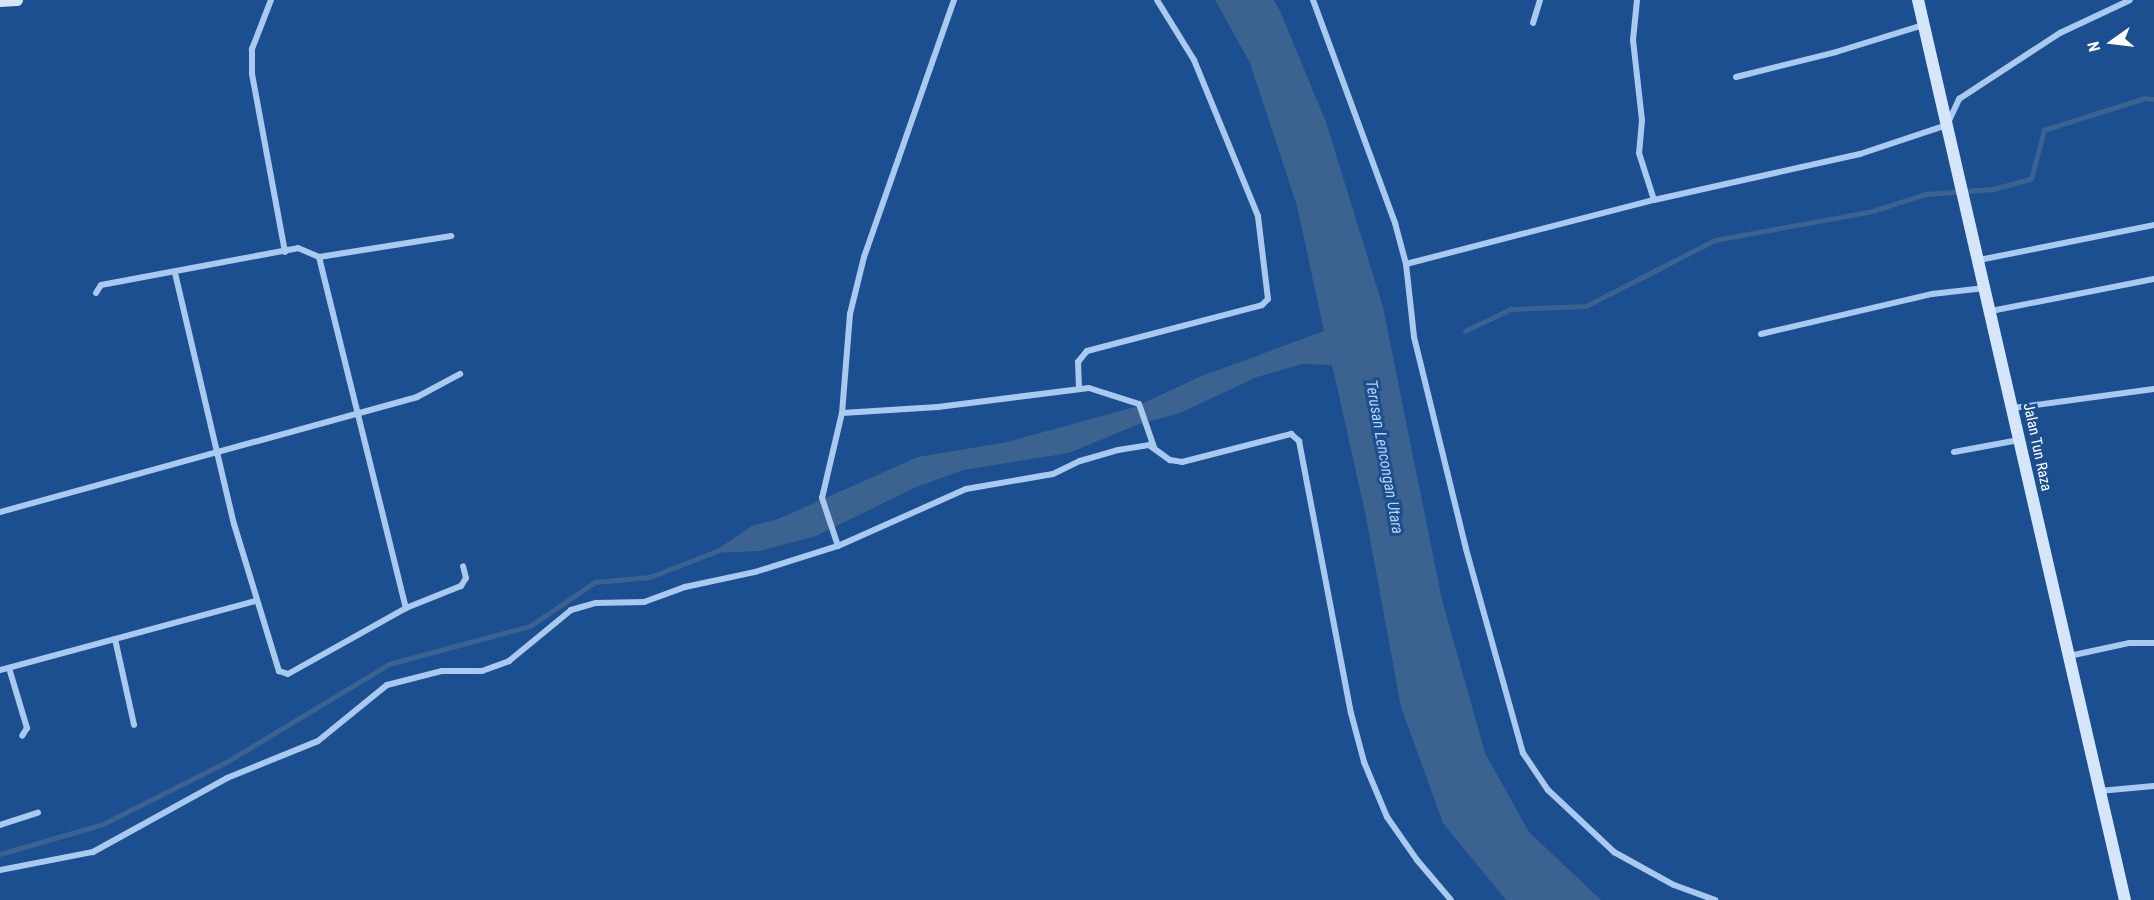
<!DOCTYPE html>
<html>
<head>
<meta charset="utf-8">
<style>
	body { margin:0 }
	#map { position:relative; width:2154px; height:900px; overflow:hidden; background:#1b4f8f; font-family:"Roboto Condensed",sans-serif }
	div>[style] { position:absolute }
	.water>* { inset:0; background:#3c6290 }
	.stream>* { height:4.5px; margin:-2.25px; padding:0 2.25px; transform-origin:2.25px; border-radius:2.25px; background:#3c6290 }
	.street>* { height:6px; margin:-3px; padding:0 3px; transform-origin:3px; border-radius:3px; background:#a9c9ee }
	.secondary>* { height:12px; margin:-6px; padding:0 6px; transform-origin:6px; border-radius:6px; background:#d6e6fa }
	span { translate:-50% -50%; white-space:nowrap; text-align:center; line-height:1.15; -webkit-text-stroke:6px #1b4f8f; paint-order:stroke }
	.street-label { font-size:15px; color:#fff }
	.water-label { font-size:16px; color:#b5d3f5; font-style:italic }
	.north { position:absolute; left:2082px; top:12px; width:60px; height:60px; -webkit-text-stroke:4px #1b4f8f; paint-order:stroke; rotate:256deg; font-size:16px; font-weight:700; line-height:24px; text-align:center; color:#fff }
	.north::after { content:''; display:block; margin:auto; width:21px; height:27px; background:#fff; clip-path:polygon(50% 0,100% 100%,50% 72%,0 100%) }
</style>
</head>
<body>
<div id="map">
	<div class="water">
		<div style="clip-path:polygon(1215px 0,1274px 0,1280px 11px,1326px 122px,1383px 307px,1442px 600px,1485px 753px,1529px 832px,1601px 900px,1506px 900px,1443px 823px,1401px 707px,1365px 512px,1332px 365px,1302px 364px,1257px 377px,1180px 413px,1139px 424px,1069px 453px,963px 470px,914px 488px,816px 536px,759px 551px,712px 553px,752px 526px,778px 519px,918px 457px,1007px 442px,1135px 407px,1199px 377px,1324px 331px,1297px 206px,1250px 63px)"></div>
	</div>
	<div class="stream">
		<div style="left:1465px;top:331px;width:51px;rotate:-25.6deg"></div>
		<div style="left:1511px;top:309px;width:75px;rotate:-2.3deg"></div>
		<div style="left:1586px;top:306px;width:145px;rotate:-27.1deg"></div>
		<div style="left:1715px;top:240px;width:161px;rotate:-10.4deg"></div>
		<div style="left:1873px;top:211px;width:56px;rotate:-17.8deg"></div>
		<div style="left:1926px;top:194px;width:67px;rotate:-4.3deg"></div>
		<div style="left:1993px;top:189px;width:39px;rotate:-15deg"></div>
		<div style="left:2031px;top:179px;width:51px;rotate:-75.1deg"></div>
		<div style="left:2044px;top:130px;width:106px;rotate:-17.6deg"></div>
		<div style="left:2145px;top:98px;width:9px;rotate:6deg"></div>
		<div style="left:0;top:854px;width:107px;rotate:-16.2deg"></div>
		<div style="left:103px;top:824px;width:142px;rotate:-26.7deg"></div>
		<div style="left:230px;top:760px;width:186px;rotate:-31.1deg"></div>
		<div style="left:389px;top:664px;width:146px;rotate:-15.1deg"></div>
		<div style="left:530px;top:626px;width:78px;rotate:-34.1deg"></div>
		<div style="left:595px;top:582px;width:55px;rotate:-5.2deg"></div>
		<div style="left:650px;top:577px;width:72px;rotate:-21.2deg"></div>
	</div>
	<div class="street">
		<div style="left:271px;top:0;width:53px;rotate:111.2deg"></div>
		<div style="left:252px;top:49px;width:25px;rotate:90deg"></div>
		<div style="left:252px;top:74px;width:181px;rotate:79.5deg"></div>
		<div style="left:954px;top:0;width:272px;rotate:109.3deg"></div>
		<div style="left:864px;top:257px;width:59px;rotate:103.8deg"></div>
		<div style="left:850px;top:314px;width:99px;rotate:94.6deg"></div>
		<div style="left:842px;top:413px;width:96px;rotate:-3.6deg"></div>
		<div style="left:938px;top:407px;width:152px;rotate:-7.2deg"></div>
		<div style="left:1089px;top:388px;width:52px;rotate:17.7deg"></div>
		<div style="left:1139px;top:404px;width:46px;rotate:70.8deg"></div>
		<div style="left:1313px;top:0;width:238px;rotate:69.8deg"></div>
		<div style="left:1395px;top:223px;width:42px;rotate:75deg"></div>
		<div style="left:1406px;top:264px;width:73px;rotate:83.7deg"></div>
		<div style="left:1414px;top:337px;width:218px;rotate:76.2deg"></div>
		<div style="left:1466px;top:549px;width:212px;rotate:74.4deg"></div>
		<div style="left:1523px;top:753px;width:45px;rotate:56deg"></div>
		<div style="left:1548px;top:790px;width:91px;rotate:43.2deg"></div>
		<div style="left:1614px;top:852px;width:68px;rotate:28.8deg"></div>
		<div style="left:1674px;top:885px;width:44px;rotate:20.1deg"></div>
		<div style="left:1637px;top:0;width:40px;rotate:95.7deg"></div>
		<div style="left:1633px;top:40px;width:81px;rotate:83.6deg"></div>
		<div style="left:1642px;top:120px;width:33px;rotate:95deg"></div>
		<div style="left:1639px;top:153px;width:49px;rotate:72.3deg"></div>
		<div style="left:1533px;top:23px;width:24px;rotate:-73deg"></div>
		<div style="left:1736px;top:77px;width:103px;rotate:-14deg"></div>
		<div style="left:1836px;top:52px;width:91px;rotate:-17.2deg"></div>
		<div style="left:319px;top:257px;width:362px;rotate:76.1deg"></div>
		<div style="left:1979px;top:260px;width:178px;rotate:-11.3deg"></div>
		<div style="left:1406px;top:264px;width:256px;rotate:-14.5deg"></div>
		<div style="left:1654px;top:200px;width:211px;rotate:-12.6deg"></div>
		<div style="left:1860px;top:154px;width:92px;rotate:-18.4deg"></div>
		<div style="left:1947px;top:125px;width:29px;rotate:-65deg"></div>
		<div style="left:1959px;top:99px;width:121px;rotate:-33.2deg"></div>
		<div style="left:2060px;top:33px;width:77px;rotate:-25.2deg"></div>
		<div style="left:175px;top:273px;width:258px;rotate:76.8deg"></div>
		<div style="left:234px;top:524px;width:154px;rotate:73deg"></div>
		<div style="left:279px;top:671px;width:9px;rotate:18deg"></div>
		<div style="left:288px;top:674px;width:135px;rotate:-29.2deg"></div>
		<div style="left:406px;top:608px;width:59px;rotate:-21.8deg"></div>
		<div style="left:461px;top:586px;width:9px;rotate:-58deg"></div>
		<div style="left:466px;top:578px;width:12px;rotate:-104deg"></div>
		<div style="left:96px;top:293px;width:9px;rotate:-58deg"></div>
		<div style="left:101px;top:285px;width:200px;rotate:-10.6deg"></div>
		<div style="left:298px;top:248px;width:23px;rotate:23deg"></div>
		<div style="left:319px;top:257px;width:134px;rotate:-9deg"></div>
		<div style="left:1991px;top:311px;width:166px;rotate:-11.1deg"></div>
		<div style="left:1761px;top:334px;width:176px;rotate:-13.2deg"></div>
		<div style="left:1932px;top:294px;width:53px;rotate:-6.5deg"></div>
		<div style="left:1079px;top:389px;width:27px;rotate:-92deg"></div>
		<div style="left:1078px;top:362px;width:14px;rotate:-51deg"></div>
		<div style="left:1087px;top:351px;width:181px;rotate:-14.7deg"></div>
		<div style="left:1262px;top:305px;width:8px;rotate:-45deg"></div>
		<div style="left:1268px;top:299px;width:84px;rotate:-96.9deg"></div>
		<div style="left:1258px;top:216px;width:169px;rotate:-112.3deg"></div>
		<div style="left:1194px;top:60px;width:70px;rotate:-121.7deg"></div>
		<div style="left:2013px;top:408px;width:142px;rotate:-7.7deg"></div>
		<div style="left:1954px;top:452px;width:66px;rotate:-10.5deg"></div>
		<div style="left:0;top:512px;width:433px;rotate:-15.4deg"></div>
		<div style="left:417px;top:397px;width:49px;rotate:-28.1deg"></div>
		<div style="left:838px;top:546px;width:51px;rotate:-108.4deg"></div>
		<div style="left:822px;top:498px;width:87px;rotate:-76.8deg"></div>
		<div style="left:115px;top:639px;width:88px;rotate:77.5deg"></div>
		<div style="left:2069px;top:656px;width:61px;rotate:-12.2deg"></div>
		<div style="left:2129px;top:643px;width:25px"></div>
		<div style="left:9px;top:668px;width:63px;rotate:73.3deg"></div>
		<div style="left:27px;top:728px;width:9px;rotate:122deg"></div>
		<div style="left:0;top:670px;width:264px;rotate:-15.1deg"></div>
		<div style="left:2099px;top:791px;width:55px;rotate:-5.2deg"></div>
		<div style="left:0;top:825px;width:40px;rotate:-18deg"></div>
		<div style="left:0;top:870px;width:95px;rotate:-11deg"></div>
		<div style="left:93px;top:852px;width:153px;rotate:-28.9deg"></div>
		<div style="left:227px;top:778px;width:98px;rotate:-22.1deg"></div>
		<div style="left:318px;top:741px;width:89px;rotate:-39.1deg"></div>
		<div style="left:387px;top:685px;width:57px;rotate:-14.3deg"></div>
		<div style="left:442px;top:671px;width:40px"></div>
		<div style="left:482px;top:671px;width:29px;rotate:-20deg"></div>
		<div style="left:509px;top:661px;width:80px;rotate:-39.4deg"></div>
		<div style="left:571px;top:610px;width:26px;rotate:-16deg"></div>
		<div style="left:596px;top:603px;width:48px;rotate:-1.2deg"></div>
		<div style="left:644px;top:602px;width:44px;rotate:-20.1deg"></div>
		<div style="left:685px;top:587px;width:72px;rotate:-12.1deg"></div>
		<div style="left:755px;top:572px;width:87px;rotate:-17.4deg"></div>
		<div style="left:838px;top:546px;width:140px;rotate:-24deg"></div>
		<div style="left:966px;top:489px;width:88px;rotate:-9.8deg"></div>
		<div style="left:1053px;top:474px;width:30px;rotate:-26deg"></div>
		<div style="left:1080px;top:461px;width:40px;rotate:-16deg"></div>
		<div style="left:1118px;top:450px;width:31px;rotate:-9deg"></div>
		<div style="left:1149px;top:445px;width:26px;rotate:36deg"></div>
		<div style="left:1170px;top:460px;width:12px;rotate:9deg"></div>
		<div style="left:1182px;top:462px;width:113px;rotate:-14.4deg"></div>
		<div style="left:1291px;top:434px;width:11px;rotate:41deg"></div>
		<div style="left:1299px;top:441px;width:277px;rotate:79.2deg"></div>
		<div style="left:1351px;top:713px;width:51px;rotate:75.1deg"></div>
		<div style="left:1364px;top:762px;width:60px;rotate:67.3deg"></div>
		<div style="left:1387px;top:817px;width:52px;rotate:55.1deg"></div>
		<div style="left:1417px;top:860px;width:52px;rotate:49.6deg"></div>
	</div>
	<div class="secondary">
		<div style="left:1918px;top:0;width:923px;rotate:77.05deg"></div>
		<div style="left:0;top:1px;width:17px;rotate:-3deg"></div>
	</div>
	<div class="street-label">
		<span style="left:2037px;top:447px;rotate:78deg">Jalan Tun Raza</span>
	</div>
	<div class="water-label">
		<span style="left:1384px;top:457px;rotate:80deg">Terusan Lencongan Utara</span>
	</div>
	<div class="north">N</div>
</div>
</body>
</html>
